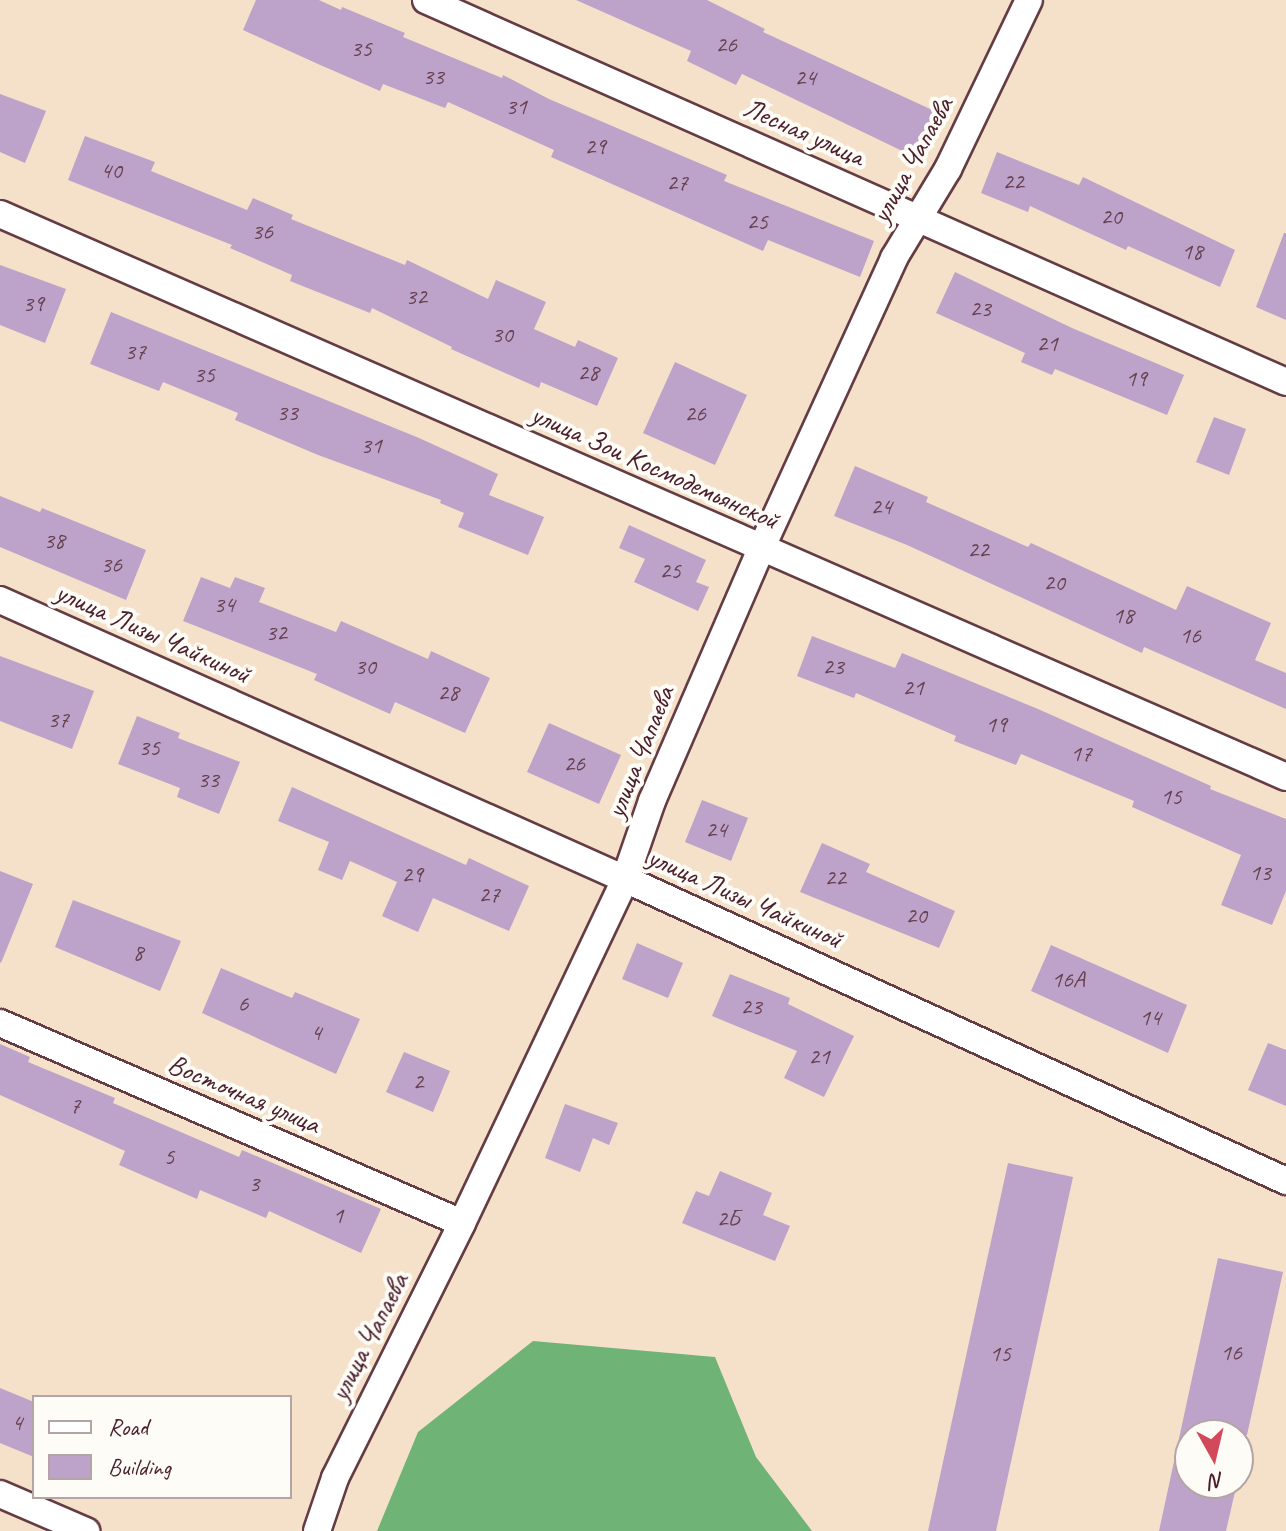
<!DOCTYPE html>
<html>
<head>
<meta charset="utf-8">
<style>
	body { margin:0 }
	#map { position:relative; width:1286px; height:1531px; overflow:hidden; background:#f5e1c9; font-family:Caveat,sans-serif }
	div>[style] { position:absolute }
	.forest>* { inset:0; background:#70b377 }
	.building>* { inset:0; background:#bda3c9 }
	.roads { filter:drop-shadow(2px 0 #643c43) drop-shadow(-2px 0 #643c43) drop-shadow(0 2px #643c43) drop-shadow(0 -2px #643c43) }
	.street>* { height:26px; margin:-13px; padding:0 13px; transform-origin:13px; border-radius:13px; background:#fff }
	span { translate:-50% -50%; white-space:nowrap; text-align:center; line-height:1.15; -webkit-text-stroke:8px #fdfcf7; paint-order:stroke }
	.number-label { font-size:24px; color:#674052 }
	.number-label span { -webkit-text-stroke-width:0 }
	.street-label { font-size:28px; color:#4a1f2b }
	.legend { position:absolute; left:32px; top:1395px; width:260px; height:104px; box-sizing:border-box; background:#fdfcf7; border:2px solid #b5a4a5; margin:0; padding:10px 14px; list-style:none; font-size:24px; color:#4a1f2b }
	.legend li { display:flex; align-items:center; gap:16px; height:40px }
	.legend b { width:40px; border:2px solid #b5a4a5 }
	.north { position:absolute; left:1174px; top:1419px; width:80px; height:80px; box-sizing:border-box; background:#fdfcf7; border:2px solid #b5a4a5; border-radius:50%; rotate:172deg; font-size:22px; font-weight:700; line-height:32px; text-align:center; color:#4a1f2b }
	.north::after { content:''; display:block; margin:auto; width:28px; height:36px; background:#d1495b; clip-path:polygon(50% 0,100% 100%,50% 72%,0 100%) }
</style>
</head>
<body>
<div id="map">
	<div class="forest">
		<div style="clip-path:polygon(533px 1341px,715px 1357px,756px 1457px,812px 1531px,377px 1531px,418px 1432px)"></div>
	</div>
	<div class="building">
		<div style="clip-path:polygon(256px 0,319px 0,341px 10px,342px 7px,405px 33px,403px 37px,502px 78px,503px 75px,549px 99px,727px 175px,724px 181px,874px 241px,860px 277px,768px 240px,763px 251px,551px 157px,554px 150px,448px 102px,445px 108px,383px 84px,380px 91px,318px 64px,243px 30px)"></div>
		<div style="clip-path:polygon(576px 0,707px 0,765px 29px,763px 32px,941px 114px,921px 160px,742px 74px,736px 85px,687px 61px,691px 51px)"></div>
		<div style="clip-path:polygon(0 94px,46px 111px,25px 163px,0 152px)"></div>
		<div style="clip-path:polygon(85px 136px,155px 162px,151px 171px,247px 210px,253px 198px,293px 215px,291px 219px,405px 265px,407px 260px,488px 299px,496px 280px,546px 302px,534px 329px,575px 347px,578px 340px,618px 358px,597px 406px,541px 382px,539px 388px,451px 349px,452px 347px,372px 308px,370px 313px,290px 281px,292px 275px,230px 248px,232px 245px,68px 180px)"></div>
		<div style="clip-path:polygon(997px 152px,1079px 185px,1083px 177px,1235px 250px,1220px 287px,1128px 246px,1126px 250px,1030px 206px,1028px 212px,981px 193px)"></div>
		<div style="clip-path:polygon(1284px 233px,1286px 233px,1286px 320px,1256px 307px)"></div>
		<div style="clip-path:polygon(0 265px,66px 289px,45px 343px,0 325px)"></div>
		<div style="clip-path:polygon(955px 272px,1072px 328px,1184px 375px,1167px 415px,1055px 369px,1052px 375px,1021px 362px,1025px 353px,936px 313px)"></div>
		<div style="clip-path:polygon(111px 312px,419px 438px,498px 474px,489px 495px,544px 517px,528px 555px,458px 527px,464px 513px,440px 503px,441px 500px,318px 455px,235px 420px,238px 413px,163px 382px,159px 391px,90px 364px)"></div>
		<div style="clip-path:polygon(675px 362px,747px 395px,715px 465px,643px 433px)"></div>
		<div style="clip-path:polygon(1214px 417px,1246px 429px,1229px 475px,1196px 462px)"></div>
		<div style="clip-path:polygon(855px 466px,928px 497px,926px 502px,1028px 547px,1031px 543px,1176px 610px,1187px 586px,1271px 623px,1255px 660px,1286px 673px,1286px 709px,1144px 647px,1142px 653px,907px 545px,834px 516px)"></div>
		<div style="clip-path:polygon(0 496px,40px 512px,42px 508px,146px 550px,126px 600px,0 547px)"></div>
		<div style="clip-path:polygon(629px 525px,706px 560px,696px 582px,709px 587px,698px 611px,634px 582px,645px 559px,619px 548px)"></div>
		<div style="clip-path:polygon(201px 577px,230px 588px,235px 577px,265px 588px,259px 602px,336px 632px,341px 621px,428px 659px,431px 651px,490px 678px,465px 733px,395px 702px,390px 714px,314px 680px,317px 674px,183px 621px)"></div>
		<div style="clip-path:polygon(812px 636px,895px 668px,902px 653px,1038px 709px,1211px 786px,1210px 789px,1286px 819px,1286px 891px,1272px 925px,1221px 905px,1241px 855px,1132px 807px,1134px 801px,1021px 754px,1016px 765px,954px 741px,956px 736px,856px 693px,854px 698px,797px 676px)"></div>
		<div style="clip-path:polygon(0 656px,94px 691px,72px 749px,0 721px)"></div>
		<div style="clip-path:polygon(137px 716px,180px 733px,178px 738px,240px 762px,219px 814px,177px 797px,180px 788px,118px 764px)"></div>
		<div style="clip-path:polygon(549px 723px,621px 755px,599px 804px,527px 772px)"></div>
		<div style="clip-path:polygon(292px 787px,466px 865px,469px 858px,529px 886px,509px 931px,433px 898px,418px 932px,382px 916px,397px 882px,350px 861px,342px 880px,318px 870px,329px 842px,278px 821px)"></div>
		<div style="clip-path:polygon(702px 800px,748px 818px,731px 861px,685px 842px)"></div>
		<div style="clip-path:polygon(822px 843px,870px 864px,866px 872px,955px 911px,939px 948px,800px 892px)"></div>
		<div style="clip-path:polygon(0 871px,33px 884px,1px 963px,0 962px)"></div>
		<div style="clip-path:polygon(73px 900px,181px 941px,160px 991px,55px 947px)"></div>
		<div style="clip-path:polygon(637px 943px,683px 963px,668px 998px,622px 979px)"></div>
		<div style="clip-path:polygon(1051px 945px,1187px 1005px,1168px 1053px,1031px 991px)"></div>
		<div style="clip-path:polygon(221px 968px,292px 998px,295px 992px,360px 1019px,336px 1074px,202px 1013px)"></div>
		<div style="clip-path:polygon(730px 974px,790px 998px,788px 1004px,854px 1036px,824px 1097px,784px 1078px,797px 1051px,712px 1016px)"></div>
		<div style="clip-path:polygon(1268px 1043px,1286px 1050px,1286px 1106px,1248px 1090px)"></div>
		<div style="clip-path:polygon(0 1044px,30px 1057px,28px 1062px,115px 1098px,113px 1103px,239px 1157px,242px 1150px,381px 1209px,361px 1253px,269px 1211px,266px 1218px,200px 1190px,197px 1199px,119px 1165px,125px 1151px,0 1095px)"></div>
		<div style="clip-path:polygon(404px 1052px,450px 1071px,433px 1112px,386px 1092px)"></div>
		<div style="clip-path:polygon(565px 1104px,618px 1123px,609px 1145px,593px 1138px,580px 1172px,545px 1158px)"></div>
		<div style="clip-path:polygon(1008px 1163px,1073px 1177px,996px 1531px,928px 1531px)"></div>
		<div style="clip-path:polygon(720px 1171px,772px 1193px,763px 1215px,790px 1226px,775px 1261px,682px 1223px,696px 1191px,709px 1196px)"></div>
		<div style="clip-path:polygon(1218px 1258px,1283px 1272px,1247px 1435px,1180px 1435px,1190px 1436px,1190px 1483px,1237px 1483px,1226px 1531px,1159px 1531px)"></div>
		<div style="clip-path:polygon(0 1388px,34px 1402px,34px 1457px,0 1443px)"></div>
	</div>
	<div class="roads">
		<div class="street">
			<div style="left:426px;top:0;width:941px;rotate:23.95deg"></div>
			<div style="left:0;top:214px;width:1404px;rotate:23.64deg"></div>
			<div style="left:0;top:600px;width:684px;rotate:24.06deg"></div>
			<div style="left:625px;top:879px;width:727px;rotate:24.55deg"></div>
			<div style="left:0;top:1023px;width:503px;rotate:23.41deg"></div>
			<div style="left:0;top:1494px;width:94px;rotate:23.3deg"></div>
			<div style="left:317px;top:1531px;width:56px;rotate:-71.2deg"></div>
			<div style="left:335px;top:1478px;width:285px;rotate:-63.5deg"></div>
			<div style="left:462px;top:1223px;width:381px;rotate:-64.6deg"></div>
			<div style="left:625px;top:879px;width:83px;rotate:-70.9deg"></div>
			<div style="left:652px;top:801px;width:275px;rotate:-66.6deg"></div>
			<div style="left:761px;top:549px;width:320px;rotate:-65.4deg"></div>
			<div style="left:894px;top:258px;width:104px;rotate:-58.8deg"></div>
			<div style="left:948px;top:169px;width:187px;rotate:-64.4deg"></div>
		</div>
	</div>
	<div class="number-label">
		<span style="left:726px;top:45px">26</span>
		<span style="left:361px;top:49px">35</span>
		<span style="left:433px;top:77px">33</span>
		<span style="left:805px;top:78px">24</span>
		<span style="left:516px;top:107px">31</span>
		<span style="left:595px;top:147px">29</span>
		<span style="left:111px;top:171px">40</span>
		<span style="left:1013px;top:182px">22</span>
		<span style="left:677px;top:183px">27</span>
		<span style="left:1111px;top:217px">20</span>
		<span style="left:757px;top:222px">25</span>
		<span style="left:262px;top:232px">36</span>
		<span style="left:1192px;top:252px">18</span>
		<span style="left:416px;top:297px">32</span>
		<span style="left:33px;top:304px">39</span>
		<span style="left:980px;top:309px">23</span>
		<span style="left:502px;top:335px">30</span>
		<span style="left:1047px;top:344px">21</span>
		<span style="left:135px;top:352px">37</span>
		<span style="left:588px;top:373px">28</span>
		<span style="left:204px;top:375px">35</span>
		<span style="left:1136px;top:379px">19</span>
		<span style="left:287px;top:413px">33</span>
		<span style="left:695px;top:414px">26</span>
		<span style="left:371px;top:446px">31</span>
		<span style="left:881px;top:507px">24</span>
		<span style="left:54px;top:541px">38</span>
		<span style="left:978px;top:550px">22</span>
		<span style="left:111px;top:565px">36</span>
		<span style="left:670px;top:571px">25</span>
		<span style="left:1054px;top:583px">20</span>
		<span style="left:224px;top:605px">34</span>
		<span style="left:1123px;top:616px">18</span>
		<span style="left:276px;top:633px">32</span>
		<span style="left:1190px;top:636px">16</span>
		<span style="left:365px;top:667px">30</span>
		<span style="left:833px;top:667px">23</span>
		<span style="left:913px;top:688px">21</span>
		<span style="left:448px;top:693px">28</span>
		<span style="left:58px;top:720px">37</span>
		<span style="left:996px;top:725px">19</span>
		<span style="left:149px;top:748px">35</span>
		<span style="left:1081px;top:754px">17</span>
		<span style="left:574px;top:764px">26</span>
		<span style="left:208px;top:780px">33</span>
		<span style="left:1171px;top:797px">15</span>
		<span style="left:716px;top:830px">24</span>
		<span style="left:1260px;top:873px">13</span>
		<span style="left:412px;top:875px">29</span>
		<span style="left:835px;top:878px">22</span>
		<span style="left:489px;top:895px">27</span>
		<span style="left:916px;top:916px">20</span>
		<span style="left:138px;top:953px">8</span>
		<span style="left:1068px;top:980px">16А</span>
		<span style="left:243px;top:1004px">6</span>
		<span style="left:751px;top:1007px">23</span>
		<span style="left:1150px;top:1018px">14</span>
		<span style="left:316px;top:1033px">4</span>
		<span style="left:819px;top:1057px">21</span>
		<span style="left:418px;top:1082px">2</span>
		<span style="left:75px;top:1106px">7</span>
		<span style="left:169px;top:1157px">5</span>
		<span style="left:254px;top:1184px">3</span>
		<span style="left:338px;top:1216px">1</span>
		<span style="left:728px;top:1219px">2Б</span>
		<span style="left:1231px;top:1353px">16</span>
		<span style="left:1000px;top:1354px">15</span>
		<span style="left:17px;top:1423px">4</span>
	</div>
	<div class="street-label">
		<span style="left:804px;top:132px;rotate:24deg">Лесная улица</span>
		<span style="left:912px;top:160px;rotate:-61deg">улица Чапаева</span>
		<span style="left:655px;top:467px;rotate:24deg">улица Зои Космодемьянской</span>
		<span style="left:153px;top:633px;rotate:24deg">улица Лизы Чайкиной</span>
		<span style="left:640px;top:752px;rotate:-68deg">улица Чапаева</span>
		<span style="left:745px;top:898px;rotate:24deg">улица Лизы Чайкиной</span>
		<span style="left:244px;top:1094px;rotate:23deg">Восточная улица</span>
		<span style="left:369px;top:1337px;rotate:-63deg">улица Чапаева</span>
	</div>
	<ul class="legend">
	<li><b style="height:10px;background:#fff"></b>Road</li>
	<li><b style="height:22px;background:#bda3c9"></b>Building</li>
	</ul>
	<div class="north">N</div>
</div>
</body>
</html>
